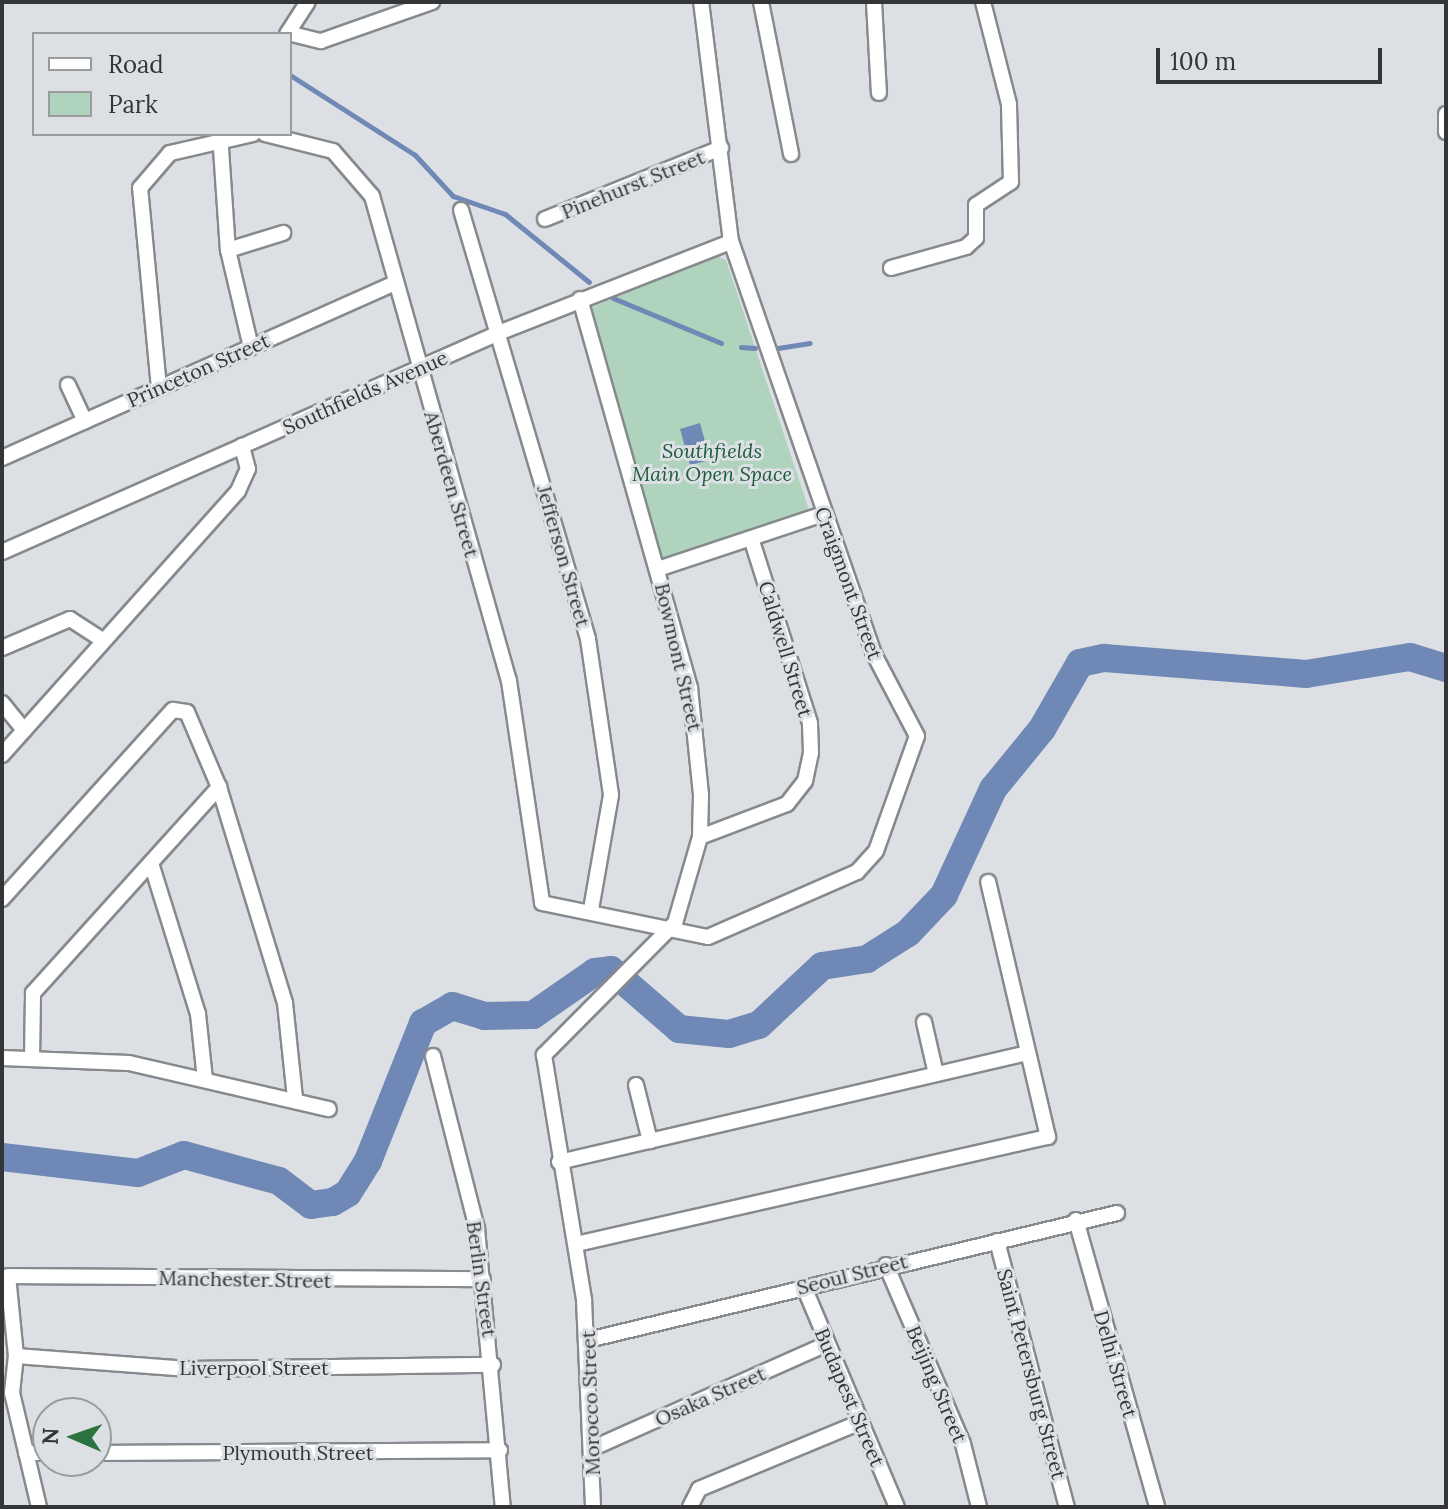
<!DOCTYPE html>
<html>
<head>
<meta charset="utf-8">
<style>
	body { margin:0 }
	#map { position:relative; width:1448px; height:1509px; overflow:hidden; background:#dce0e4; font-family:Lora,serif }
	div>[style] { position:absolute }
	.green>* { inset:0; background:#afd3bc }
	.water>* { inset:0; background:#7088b5 }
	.stream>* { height:5px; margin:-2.5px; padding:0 2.5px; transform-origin:2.5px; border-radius:2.5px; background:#7088b5 }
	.river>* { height:28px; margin:-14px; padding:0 14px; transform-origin:14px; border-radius:14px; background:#7088b5 }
	.roads { filter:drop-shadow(2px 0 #868a8d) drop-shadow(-2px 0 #868a8d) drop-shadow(0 2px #868a8d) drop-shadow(0 -2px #868a8d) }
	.street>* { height:14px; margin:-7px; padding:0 7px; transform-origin:7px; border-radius:7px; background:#fff }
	span { translate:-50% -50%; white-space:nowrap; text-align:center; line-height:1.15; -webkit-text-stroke:6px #dce0e4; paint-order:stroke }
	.street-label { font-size:20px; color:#343537 }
	.park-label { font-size:20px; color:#1d5b3c; font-style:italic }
	.frame { position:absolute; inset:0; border:4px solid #343537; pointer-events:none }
	.legend { position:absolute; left:32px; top:32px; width:260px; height:104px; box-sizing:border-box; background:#dce0e4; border:2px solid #999c9f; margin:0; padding:10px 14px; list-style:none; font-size:24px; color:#343537 }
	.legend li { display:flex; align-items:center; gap:16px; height:40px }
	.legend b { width:40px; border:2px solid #999c9f }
	.north { position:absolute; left:32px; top:1397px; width:80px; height:80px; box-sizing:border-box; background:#dce0e4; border:2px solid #999c9f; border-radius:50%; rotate:272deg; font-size:22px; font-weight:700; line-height:32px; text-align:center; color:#343537 }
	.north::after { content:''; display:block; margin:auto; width:28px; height:36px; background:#2d733f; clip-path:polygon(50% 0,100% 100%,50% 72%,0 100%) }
	.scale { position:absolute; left:1156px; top:48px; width:226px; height:36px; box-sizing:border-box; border:4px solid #343537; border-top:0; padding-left:10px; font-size:24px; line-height:28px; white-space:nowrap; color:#343537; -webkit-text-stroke:6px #dce0e4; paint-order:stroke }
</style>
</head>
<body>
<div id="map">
	<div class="green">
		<div style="clip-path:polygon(717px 256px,726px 260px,809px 510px,662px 559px,590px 308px)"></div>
	</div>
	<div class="water">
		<div style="clip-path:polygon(700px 423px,710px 460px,690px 465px,680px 429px)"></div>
	</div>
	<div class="stream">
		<div style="left:290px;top:75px;width:148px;rotate:32.6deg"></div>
		<div style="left:415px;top:155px;width:56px;rotate:47.2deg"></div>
		<div style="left:453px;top:196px;width:55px;rotate:19.1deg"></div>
		<div style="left:505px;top:214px;width:108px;rotate:39deg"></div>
		<div style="left:613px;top:298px;width:117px;rotate:22.6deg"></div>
		<div style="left:741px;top:347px;width:14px;rotate:4deg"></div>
		<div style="left:778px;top:348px;width:32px;rotate:-9deg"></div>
	</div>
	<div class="river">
		<div style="left:2px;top:1157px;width:137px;rotate:6.7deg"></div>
		<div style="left:138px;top:1173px;width:49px;rotate:-21.4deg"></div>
		<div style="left:184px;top:1155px;width:98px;rotate:15.3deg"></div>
		<div style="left:279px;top:1181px;width:40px;rotate:37deg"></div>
		<div style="left:311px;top:1205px;width:22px;rotate:-8deg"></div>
		<div style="left:333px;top:1202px;width:17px;rotate:-31deg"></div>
		<div style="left:348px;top:1193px;width:38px;rotate:-58deg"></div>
		<div style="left:368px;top:1161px;width:149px;rotate:-68.3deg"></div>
		<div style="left:423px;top:1023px;width:34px;rotate:-30deg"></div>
		<div style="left:452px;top:1006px;width:34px;rotate:17deg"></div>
		<div style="left:484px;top:1016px;width:49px;rotate:-1.2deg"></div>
		<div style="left:533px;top:1015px;width:75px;rotate:-34.7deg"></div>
		<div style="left:595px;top:972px;width:16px;rotate:-7deg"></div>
		<div style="left:611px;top:970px;width:90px;rotate:40.9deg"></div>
		<div style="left:679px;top:1029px;width:50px;rotate:5.7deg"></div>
		<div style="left:729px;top:1034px;width:31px;rotate:-17deg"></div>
		<div style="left:759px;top:1025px;width:86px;rotate:-43.1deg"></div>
		<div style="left:822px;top:966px;width:46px;rotate:-8.8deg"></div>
		<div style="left:867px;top:959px;width:49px;rotate:-32.4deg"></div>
		<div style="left:908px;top:933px;width:52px;rotate:-46.5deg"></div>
		<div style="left:944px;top:895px;width:117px;rotate:-65.2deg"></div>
		<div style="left:993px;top:789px;width:77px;rotate:-50.8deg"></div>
		<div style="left:1042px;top:729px;width:76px;rotate:-60.1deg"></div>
		<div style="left:1080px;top:663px;width:25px;rotate:-12deg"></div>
		<div style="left:1104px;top:658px;width:203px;rotate:4.5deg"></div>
		<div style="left:1306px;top:674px;width:105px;rotate:-9.3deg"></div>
		<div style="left:1410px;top:657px;width:38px;rotate:17deg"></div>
	</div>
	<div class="roads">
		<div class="street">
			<div style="left:761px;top:2px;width:155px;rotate:78.8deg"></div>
			<div style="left:874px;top:2px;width:91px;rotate:86.9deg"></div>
			<div style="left:288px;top:33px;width:34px;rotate:14deg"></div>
			<div style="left:321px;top:41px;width:118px;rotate:-19.4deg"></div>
			<div style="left:287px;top:34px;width:38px;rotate:-57deg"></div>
			<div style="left:1446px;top:114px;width:18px;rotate:90deg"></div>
			<div style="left:220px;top:134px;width:116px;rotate:86.1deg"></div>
			<div style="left:228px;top:250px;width:100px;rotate:76.7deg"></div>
			<div style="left:265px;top:134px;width:70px;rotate:14deg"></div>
			<div style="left:333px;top:151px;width:60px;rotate:49.1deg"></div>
			<div style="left:372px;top:196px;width:504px;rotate:74.23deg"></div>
			<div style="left:509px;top:681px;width:224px;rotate:81.5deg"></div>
			<div style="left:542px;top:903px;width:169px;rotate:11.6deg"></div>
			<div style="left:708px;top:937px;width:163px;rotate:-23.6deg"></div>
			<div style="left:857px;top:872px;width:28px;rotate:-48deg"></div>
			<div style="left:876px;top:851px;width:122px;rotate:-70.4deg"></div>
			<div style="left:917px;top:736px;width:93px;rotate:-117.7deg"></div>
			<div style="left:874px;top:654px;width:436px;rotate:-109.1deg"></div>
			<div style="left:731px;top:242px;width:242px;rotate:-97.1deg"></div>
			<div style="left:461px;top:210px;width:447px;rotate:73.5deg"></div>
			<div style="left:588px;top:639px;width:158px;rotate:81.6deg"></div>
			<div style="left:611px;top:795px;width:117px;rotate:99.9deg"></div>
			<div style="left:545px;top:219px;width:190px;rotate:-22deg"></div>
			<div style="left:228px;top:250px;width:58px;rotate:-17.2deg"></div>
			<div style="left:891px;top:268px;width:78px;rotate:-15.6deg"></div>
			<div style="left:966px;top:247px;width:13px;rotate:-42deg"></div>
			<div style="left:976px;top:238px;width:33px;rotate:-90deg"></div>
			<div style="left:976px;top:205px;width:42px;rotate:-33.3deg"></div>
			<div style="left:1011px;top:182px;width:78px;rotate:-91.5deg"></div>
			<div style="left:1009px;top:104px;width:105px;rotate:-104.3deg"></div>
			<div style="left:580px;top:299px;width:404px;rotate:74.2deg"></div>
			<div style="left:690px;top:688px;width:108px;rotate:84.1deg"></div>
			<div style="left:701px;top:795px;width:42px;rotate:91.4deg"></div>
			<div style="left:700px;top:837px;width:90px;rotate:106.2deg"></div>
			<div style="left:675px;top:923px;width:186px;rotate:134.8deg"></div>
			<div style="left:544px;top:1055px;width:248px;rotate:80.7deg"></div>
			<div style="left:584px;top:1300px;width:207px;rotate:87.5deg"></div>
			<div style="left:68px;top:385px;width:40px;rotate:65deg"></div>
			<div style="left:159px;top:388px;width:201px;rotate:-95.4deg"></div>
			<div style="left:140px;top:188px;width:46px;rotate:-49.4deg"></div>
			<div style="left:170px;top:153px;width:85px;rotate:-12.9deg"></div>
			<div style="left:2px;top:458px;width:430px;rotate:-24deg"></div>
			<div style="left:2px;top:552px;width:545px;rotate:-23.79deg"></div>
			<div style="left:501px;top:332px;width:247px;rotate:-21.4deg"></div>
			<div style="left:658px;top:569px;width:174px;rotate:-18.4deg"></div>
			<div style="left:2px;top:648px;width:74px;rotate:-23.1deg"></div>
			<div style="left:70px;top:619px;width:38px;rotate:33deg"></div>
			<div style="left:2px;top:703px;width:35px;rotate:51deg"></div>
			<div style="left:2px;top:755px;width:354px;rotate:-48.2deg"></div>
			<div style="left:238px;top:491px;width:24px;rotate:-66deg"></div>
			<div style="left:248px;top:469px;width:24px;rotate:-105deg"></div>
			<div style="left:700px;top:837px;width:93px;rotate:-20.8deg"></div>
			<div style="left:787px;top:804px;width:29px;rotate:-52deg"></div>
			<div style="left:805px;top:781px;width:29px;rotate:-78deg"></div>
			<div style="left:811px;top:753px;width:30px;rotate:-92deg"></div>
			<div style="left:810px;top:723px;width:194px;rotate:-107.7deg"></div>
			<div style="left:151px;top:863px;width:158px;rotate:72.7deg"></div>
			<div style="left:198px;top:1014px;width:65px;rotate:83.9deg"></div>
			<div style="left:2px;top:899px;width:255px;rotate:-47.9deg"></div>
			<div style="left:173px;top:710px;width:14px;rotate:8deg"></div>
			<div style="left:187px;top:712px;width:82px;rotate:66.9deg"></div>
			<div style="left:219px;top:787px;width:226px;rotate:73deg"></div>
			<div style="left:285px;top:1003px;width:96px;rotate:84deg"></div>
			<div style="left:924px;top:1022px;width:53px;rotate:77deg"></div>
			<div style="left:433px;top:1056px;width:179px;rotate:75.7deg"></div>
			<div style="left:477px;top:1229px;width:279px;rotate:84.7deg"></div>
			<div style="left:2px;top:1058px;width:127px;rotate:2.3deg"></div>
			<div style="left:129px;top:1063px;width:205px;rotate:13deg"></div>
			<div style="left:32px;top:1059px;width:66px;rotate:-89.1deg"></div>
			<div style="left:33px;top:993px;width:278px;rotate:-47.9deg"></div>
			<div style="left:636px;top:1085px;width:58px;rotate:76deg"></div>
			<div style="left:559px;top:1162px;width:481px;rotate:-13.1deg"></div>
			<div style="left:1076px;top:1220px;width:298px;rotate:74.2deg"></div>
			<div style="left:997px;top:1241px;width:275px;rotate:75.3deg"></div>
			<div style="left:576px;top:1244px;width:484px;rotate:-12.8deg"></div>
			<div style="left:1048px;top:1137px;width:262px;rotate:-103.2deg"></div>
			<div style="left:886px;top:1265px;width:195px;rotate:66.7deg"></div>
			<div style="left:963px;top:1444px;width:65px;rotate:75.7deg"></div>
			<div style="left:804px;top:1287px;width:239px;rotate:67.1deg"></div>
			<div style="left:588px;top:1340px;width:544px;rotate:-13.5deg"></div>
			<div style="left:16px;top:1356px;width:173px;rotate:4.3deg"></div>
			<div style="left:189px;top:1369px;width:304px;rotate:-0.8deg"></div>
			<div style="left:593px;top:1448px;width:256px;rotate:-24deg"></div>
			<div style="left:26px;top:1453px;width:22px"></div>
			<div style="left:96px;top:1453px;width:404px;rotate:-0.4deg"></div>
			<div style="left:39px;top:1507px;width:117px;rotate:-103.3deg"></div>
			<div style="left:12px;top:1393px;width:37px;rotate:-84deg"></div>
			<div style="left:16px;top:1356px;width:80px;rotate:-95.7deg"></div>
			<div style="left:8px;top:1276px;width:475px;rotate:0.4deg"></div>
			<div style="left:690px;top:1507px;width:20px;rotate:-63deg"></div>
			<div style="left:699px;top:1489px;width:175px;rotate:-22.5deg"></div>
		</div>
	</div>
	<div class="street-label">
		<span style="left:633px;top:184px;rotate:-22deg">Pinehurst Street</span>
		<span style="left:198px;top:370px;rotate:-24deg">Princeton Street</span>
		<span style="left:365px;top:392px;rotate:-24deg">Southfields Avenue</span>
		<span style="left:452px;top:484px;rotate:74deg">Aberdeen Street</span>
		<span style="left:564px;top:556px;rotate:74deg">Jefferson Street</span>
		<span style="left:849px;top:583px;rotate:70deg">Craigmont Street</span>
		<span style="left:786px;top:649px;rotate:73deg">Caldwell Street</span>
		<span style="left:679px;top:657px;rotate:77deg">Bowmont Street</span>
		<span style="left:852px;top:1274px;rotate:-14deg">Seoul Street</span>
		<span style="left:245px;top:1279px;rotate:1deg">Manchester Street</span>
		<span style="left:482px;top:1279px;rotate:82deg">Berlin Street</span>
		<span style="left:1116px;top:1364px;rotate:74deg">Delhi Street</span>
		<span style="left:254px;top:1367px">Liverpool Street</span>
		<span style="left:1032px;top:1374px;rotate:75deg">Saint Petersburg Street</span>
		<span style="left:937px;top:1384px;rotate:67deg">Beijing Street</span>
		<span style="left:710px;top:1396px;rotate:-24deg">Osaka Street</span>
		<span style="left:850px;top:1397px;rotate:67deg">Budapest Street</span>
		<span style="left:590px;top:1403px;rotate:-92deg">Morocco Street</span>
		<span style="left:298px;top:1452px">Plymouth Street</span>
	</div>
	<div class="park-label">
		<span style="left:712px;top:462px">Southfields<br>Main Open Space</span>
	</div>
	<div class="frame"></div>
	<ul class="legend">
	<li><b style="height:10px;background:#fff"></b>Road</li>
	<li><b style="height:22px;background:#afd3bc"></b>Park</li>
	</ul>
	<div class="north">N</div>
	<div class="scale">100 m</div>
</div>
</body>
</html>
